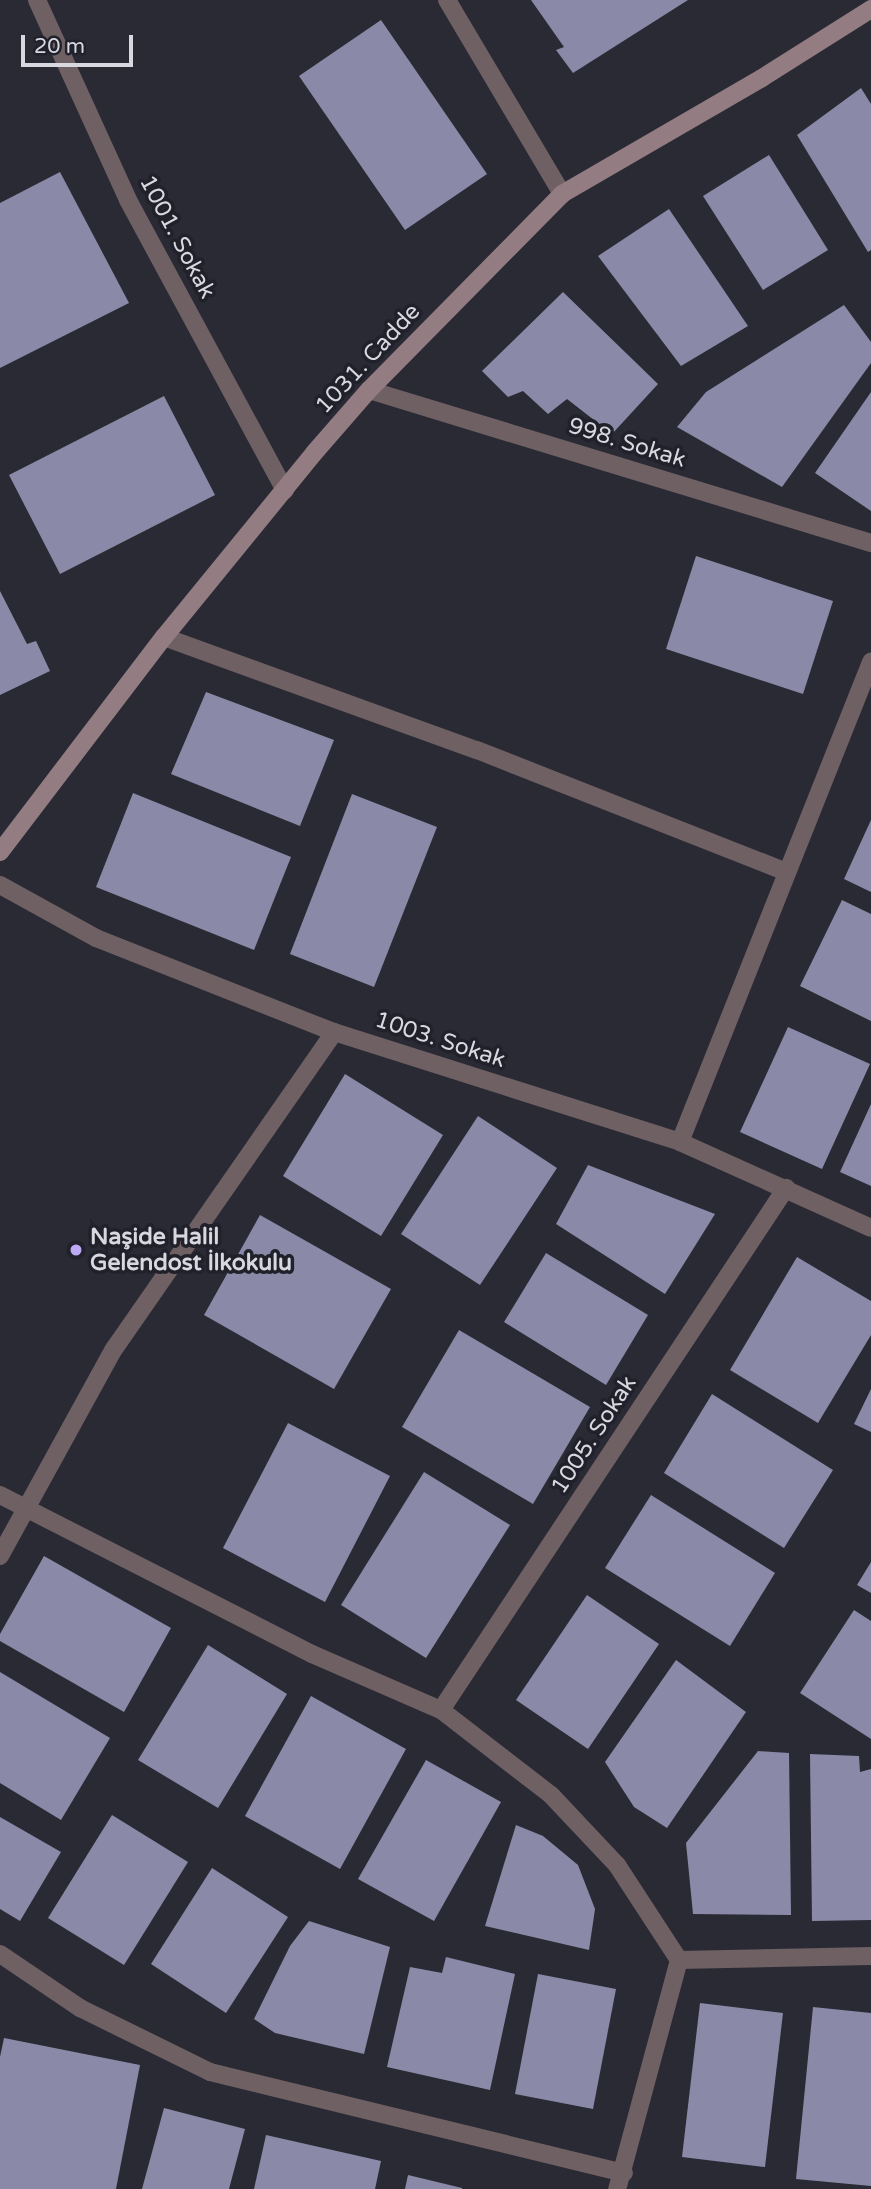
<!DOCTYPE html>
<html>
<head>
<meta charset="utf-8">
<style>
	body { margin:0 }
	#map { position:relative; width:871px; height:2189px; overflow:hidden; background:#2a2a35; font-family:"Varela Round",sans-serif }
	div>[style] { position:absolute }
	.building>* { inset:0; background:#8a8aa8 }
	.street>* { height:18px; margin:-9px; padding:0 9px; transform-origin:9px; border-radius:9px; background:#6f6063 }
	.secondary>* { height:18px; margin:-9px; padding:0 9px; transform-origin:9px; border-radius:9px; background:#947d82 }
	.dots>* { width:19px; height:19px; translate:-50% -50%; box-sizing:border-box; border:4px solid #20212b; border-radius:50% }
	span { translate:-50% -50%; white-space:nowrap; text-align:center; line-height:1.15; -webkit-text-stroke:7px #20212b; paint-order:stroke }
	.street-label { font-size:23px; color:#d8d8e0 }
	.poi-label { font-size:23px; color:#d8d8e0; font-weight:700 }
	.left { translate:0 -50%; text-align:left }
	.scale { position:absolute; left:21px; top:35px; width:112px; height:32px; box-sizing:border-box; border:4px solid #d8d8e0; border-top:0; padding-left:9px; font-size:21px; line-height:24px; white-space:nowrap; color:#d8d8e0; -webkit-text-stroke:5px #20212b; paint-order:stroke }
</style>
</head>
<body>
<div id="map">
	<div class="building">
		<div style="clip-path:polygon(531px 0,688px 0,573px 73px,556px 50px,564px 47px)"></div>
		<div style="clip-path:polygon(381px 20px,487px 174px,405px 230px,299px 76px)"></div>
		<div style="clip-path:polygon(861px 88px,871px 104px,871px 250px,868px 252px,797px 135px)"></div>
		<div style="clip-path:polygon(769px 155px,828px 250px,763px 290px,703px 196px)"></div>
		<div style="clip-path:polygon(60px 172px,129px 303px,0 368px,0 203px)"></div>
		<div style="clip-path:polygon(669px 209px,748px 326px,681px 366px,598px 256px)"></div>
		<div style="clip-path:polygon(563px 292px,658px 384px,612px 434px,567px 399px,548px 414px,523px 391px,508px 397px,482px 371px)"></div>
		<div style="clip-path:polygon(844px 305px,871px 342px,871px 363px,782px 487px,677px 427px,706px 392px)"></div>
		<div style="clip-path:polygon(871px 392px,871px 511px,815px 473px)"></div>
		<div style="clip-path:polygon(164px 396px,215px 495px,60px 574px,9px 475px)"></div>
		<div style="clip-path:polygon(696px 556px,833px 601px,803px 694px,666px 649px)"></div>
		<div style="clip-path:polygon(0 591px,27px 644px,36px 641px,50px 671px,0 695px)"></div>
		<div style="clip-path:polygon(206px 692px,334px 740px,300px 826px,171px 774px)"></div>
		<div style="clip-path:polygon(133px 793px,291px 857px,254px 950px,96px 887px)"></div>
		<div style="clip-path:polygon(352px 794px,437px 827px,374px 987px,290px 954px)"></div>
		<div style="clip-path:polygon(871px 820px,871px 892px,844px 879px)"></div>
		<div style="clip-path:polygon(842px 900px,871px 914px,871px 1021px,800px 986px)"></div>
		<div style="clip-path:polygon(788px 1027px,870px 1064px,822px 1169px,740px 1132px)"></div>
		<div style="clip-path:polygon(345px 1074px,443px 1135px,381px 1236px,283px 1176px)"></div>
		<div style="clip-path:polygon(871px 1104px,871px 1186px,840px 1172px)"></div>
		<div style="clip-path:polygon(478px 1116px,557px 1168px,480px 1285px,401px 1234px)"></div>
		<div style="clip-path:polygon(588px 1165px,715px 1214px,665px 1294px,556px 1224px)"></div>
		<div style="clip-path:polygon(260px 1215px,391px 1289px,334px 1389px,204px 1315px)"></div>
		<div style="clip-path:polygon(546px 1253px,648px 1315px,606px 1385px,504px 1322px)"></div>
		<div style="clip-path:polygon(797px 1257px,871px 1301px,871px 1335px,818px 1423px,730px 1370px)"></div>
		<div style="clip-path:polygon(459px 1330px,590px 1407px,533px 1504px,402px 1427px)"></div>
		<div style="clip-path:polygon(871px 1389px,871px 1432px,854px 1424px)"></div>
		<div style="clip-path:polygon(712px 1394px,833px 1470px,784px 1548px,664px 1473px)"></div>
		<div style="clip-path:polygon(288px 1423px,390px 1476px,325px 1602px,223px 1548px)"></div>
		<div style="clip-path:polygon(424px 1472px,510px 1525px,426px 1658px,341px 1605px)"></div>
		<div style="clip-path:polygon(651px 1495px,775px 1573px,730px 1646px,605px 1568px)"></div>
		<div style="clip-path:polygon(44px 1556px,171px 1628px,124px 1712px,0 1641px,0 1634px)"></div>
		<div style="clip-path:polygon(871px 1562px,871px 1593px,857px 1585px)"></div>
		<div style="clip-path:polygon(587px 1595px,659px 1644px,588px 1749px,516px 1700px)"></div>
		<div style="clip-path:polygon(854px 1610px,871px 1621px,871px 1739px,800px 1693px)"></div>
		<div style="clip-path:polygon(208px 1645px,287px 1694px,218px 1808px,138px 1760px)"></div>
		<div style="clip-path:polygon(676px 1660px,746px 1712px,667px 1828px,634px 1807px,605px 1762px)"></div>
		<div style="clip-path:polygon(0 1672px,110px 1738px,61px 1820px,0 1783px)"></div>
		<div style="clip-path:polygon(311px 1696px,406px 1749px,340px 1869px,245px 1816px)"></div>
		<div style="clip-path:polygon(758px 1751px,789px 1753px,791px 1915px,693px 1914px,686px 1843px)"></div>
		<div style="clip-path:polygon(810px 1754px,859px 1756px,860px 1772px,871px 1769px,871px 1920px,812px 1921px)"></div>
		<div style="clip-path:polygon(426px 1760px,501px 1802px,434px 1921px,358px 1879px)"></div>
		<div style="clip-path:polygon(112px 1815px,188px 1862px,124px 1965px,48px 1918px)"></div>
		<div style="clip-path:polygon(0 1817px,61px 1852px,20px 1921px,0 1909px)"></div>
		<div style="clip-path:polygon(516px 1825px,543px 1836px,578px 1865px,595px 1909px,589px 1950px,485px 1926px)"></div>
		<div style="clip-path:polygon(212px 1868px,288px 1917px,226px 2013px,151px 1964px)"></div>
		<div style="clip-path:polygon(309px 1921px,390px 1947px,364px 2054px,275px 2033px,254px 2019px,290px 1946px)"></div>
		<div style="clip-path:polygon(446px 1957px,515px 1974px,490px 2090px,387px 2067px,410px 1967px,442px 1973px)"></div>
		<div style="clip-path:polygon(538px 1974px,616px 1989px,593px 2109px,515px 2094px)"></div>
		<div style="clip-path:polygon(700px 2003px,783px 2013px,765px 2167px,682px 2157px)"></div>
		<div style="clip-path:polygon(813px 2007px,871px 2013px,871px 2186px,796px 2179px)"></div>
		<div style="clip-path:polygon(4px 2038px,140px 2065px,116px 2189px,0 2189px,0 2057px)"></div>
		<div style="clip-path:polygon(164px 2108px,245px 2129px,229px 2189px,142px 2189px)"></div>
		<div style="clip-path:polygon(266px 2135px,381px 2161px,375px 2189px,254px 2189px)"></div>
		<div style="clip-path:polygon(408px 2175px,462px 2188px,462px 2189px,405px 2189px)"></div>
	</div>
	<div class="street">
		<div style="left:37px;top:0;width:220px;rotate:65.5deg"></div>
		<div style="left:128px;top:200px;width:330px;rotate:61.6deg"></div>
		<div style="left:447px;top:0;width:226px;rotate:59.3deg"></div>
		<div style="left:369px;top:390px;width:525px;rotate:16.95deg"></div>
		<div style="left:164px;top:637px;width:333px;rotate:19.9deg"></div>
		<div style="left:477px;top:750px;width:333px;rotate:21.5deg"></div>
		<div style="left:0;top:885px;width:110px;rotate:28.9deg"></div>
		<div style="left:96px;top:938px;width:256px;rotate:21.6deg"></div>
		<div style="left:334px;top:1032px;width:363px;rotate:17.6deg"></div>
		<div style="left:680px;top:1142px;width:209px;rotate:24.2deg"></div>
		<div style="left:680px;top:1142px;width:517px;rotate:-68.3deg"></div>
		<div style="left:0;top:1495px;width:350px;rotate:27deg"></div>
		<div style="left:312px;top:1654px;width:141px;rotate:23.5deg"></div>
		<div style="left:441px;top:1710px;width:139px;rotate:37.7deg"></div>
		<div style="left:551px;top:1795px;width:96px;rotate:46.7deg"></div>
		<div style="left:617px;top:1865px;width:113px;rotate:56.9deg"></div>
		<div style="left:679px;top:1960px;width:237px;rotate:105.1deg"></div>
		<div style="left:0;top:1556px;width:236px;rotate:-61.2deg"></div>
		<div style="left:114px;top:1349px;width:386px;rotate:-55.2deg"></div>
		<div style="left:441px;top:1710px;width:626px;rotate:-56.54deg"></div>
		<div style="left:0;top:1954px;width:97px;rotate:34deg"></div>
		<div style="left:80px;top:2008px;width:145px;rotate:26.2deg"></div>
		<div style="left:210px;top:2072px;width:426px;rotate:13.7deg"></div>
		<div style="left:679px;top:1960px;width:192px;rotate:-1.2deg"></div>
	</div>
	<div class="secondary">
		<div style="left:0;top:852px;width:270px;rotate:-52.7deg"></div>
		<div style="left:164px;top:637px;width:237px;rotate:-50.8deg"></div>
		<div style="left:314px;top:453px;width:84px;rotate:-48.9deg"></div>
		<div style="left:369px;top:390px;width:275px;rotate:-45.4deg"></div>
		<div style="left:562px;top:194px;width:231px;rotate:-30.1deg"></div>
		<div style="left:762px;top:78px;width:129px;rotate:-32.3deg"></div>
	</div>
	<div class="dots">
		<div style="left:76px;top:1250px;background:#bda9f5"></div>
	</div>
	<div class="street-label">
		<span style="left:177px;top:237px;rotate:62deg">1001. Sokak</span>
		<span style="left:368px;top:359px;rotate:-47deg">1031. Cadde</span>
		<span style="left:627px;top:443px;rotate:17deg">998. Sokak</span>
		<span style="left:440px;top:1040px;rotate:18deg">1003. Sokak</span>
		<span style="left:594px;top:1435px;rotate:-57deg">1005. Sokak</span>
	</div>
	<div class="poi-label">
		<span class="left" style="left:90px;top:1250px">Naşide Halil<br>Gelendost İlkokulu</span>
	</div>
	<div class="scale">20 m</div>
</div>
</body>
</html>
